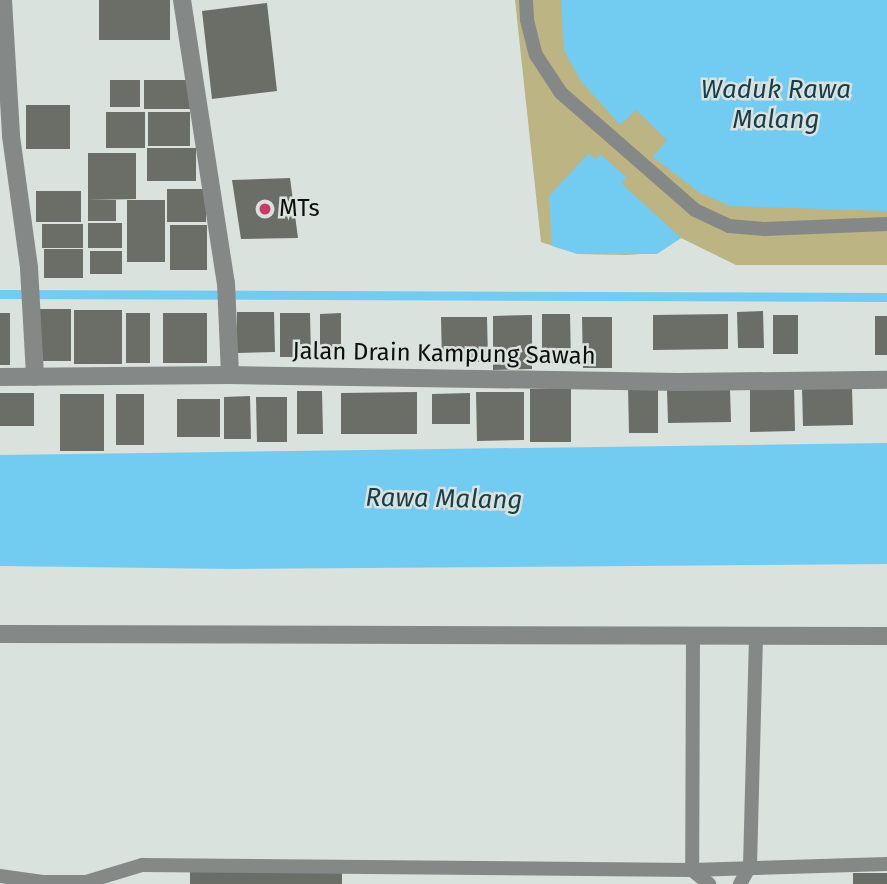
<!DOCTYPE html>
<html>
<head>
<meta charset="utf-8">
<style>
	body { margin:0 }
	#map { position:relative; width:887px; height:884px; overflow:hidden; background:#dae2de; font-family:"Fira Sans",sans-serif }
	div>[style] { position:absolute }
	.green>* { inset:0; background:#bcb482 }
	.water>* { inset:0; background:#72cbf0 }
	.stream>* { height:9px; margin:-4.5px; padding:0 4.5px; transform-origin:4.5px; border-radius:4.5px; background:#72cbf0 }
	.building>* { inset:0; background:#6a6e67 }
	.service>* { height:14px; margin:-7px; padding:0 7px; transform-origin:7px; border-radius:7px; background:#848988 }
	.minor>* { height:18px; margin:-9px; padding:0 9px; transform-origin:9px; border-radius:9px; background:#848988 }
	.dots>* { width:19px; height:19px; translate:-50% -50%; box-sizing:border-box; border:4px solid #dae2de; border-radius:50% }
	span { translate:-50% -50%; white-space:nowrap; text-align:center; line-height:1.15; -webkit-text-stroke:5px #dae2de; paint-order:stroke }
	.poi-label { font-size:24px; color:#0b0e0d }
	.left { translate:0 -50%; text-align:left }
	.street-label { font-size:24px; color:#0b0e0d }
	.water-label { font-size:26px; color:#163e4d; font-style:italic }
</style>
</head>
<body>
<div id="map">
	<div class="green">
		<div style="clip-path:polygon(515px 0,887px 0,887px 265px,736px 265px,681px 238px,657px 253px,626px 255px,578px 254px,541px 242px)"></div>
	</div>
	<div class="water">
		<div style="clip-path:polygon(561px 0,887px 0,887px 211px,730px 206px,700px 193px,653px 157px,667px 140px,636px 110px,620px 125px,581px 81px,564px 51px)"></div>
		<div style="clip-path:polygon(589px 153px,595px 160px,600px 154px,626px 177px,622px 184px,681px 238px,657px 254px,578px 254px,552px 246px,549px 196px)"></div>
		<div style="clip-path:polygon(887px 443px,887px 564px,233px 569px,0 566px,0 455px)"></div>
	</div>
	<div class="stream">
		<div style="left:0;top:294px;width:887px;rotate:0.19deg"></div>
	</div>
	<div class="building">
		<div style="clip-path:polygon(99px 0,170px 0,170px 40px,99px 40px)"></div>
		<div style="clip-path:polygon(267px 3px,277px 91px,212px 99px,202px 11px)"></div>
		<div style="clip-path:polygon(110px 80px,140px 80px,140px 107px,110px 107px)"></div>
		<div style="clip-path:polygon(144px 80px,192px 80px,192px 109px,144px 109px)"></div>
		<div style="clip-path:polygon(26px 105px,70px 105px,70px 149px,26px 149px)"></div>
		<div style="clip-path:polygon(106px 112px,145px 112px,145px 148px,106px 148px)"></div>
		<div style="clip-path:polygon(148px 112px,190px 112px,190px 146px,148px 146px)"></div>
		<div style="clip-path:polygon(147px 148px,196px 148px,196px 181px,147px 181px)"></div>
		<div style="clip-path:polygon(88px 153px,136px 153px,136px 199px,88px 200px)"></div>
		<div style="clip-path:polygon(290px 178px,298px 238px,241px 239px,232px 180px)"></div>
		<div style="clip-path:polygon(167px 189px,206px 189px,206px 222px,167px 222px)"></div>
		<div style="clip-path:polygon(36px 191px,81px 191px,81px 222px,36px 222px)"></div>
		<div style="clip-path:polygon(88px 200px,116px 200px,116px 221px,88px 221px)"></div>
		<div style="clip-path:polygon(127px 200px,165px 200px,165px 262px,127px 262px)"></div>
		<div style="clip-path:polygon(88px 223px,122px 223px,122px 248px,88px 248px)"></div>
		<div style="clip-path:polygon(42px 224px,83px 224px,83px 248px,42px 248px)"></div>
		<div style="clip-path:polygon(170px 225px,207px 225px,207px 270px,170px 270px)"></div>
		<div style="clip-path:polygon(44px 249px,83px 249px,83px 278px,44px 278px)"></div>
		<div style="clip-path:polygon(90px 251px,122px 251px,122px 274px,90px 274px)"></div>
		<div style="clip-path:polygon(38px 309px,71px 309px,71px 361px,38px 361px)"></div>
		<div style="clip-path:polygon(74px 310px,122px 310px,122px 364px,74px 364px)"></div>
		<div style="clip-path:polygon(763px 311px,764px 348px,738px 348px,737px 312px)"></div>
		<div style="clip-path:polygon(237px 312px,274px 312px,275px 352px,237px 353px)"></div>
		<div style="clip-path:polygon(0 313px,10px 313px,10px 365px,0 365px)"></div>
		<div style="clip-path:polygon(126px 313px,150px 313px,150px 363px,126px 363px)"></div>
		<div style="clip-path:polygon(163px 313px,207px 313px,207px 363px,163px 363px)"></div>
		<div style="clip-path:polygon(280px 313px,310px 313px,311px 357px,280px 357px)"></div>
		<div style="clip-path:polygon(341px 313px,341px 349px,320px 349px,320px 314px)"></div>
		<div style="clip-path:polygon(542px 314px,570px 314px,571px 364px,542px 364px)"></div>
		<div style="clip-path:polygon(728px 314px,728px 349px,653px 350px,653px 315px)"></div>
		<div style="clip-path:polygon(532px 315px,532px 369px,493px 370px,493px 316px)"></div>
		<div style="clip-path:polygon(773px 315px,798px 315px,798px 354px,773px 354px)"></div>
		<div style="clip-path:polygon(875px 316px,887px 316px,887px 355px,875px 355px)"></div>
		<div style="clip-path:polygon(441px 317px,487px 317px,488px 362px,442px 362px)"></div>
		<div style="clip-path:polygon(582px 317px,612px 317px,612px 368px,583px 368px)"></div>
		<div style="clip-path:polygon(628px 386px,658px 386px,658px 433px,629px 433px)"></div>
		<div style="clip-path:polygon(794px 386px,795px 431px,750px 432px,750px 387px)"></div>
		<div style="clip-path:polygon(802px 387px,852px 387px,853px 425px,803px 426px)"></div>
		<div style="clip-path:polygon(571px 388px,571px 442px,530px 442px,530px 389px)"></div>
		<div style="clip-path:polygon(667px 390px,730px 390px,731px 422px,668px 423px)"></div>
		<div style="clip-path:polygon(297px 391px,322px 391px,323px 434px,297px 434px)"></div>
		<div style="clip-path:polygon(417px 392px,417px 434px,341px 434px,341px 393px)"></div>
		<div style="clip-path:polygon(476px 392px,524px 392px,524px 440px,477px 441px)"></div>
		<div style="clip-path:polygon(0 393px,34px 393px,34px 426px,0 426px)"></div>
		<div style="clip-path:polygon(470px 393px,470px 424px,432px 424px,432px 394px)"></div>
		<div style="clip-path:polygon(60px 394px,104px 394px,104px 451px,60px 451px)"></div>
		<div style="clip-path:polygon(116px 394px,144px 394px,144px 445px,116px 445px)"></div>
		<div style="clip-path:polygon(250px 396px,251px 439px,224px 439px,224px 397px)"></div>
		<div style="clip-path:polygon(256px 397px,287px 397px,287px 442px,257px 442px)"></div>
		<div style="clip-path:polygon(177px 399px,220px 399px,220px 437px,177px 437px)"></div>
		<div style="clip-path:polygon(342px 871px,342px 884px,190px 884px,190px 872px)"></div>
		<div style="clip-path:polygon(853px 873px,887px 873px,887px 884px,853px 884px)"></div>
	</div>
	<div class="service">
		<div style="left:526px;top:0;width:20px;rotate:87deg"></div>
		<div style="left:527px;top:20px;width:36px;rotate:76deg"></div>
		<div style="left:536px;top:55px;width:45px;rotate:56.7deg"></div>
		<div style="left:561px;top:93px;width:178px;rotate:41.1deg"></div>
		<div style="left:695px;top:210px;width:38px;rotate:25deg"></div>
		<div style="left:729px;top:226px;width:36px;rotate:5deg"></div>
		<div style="left:765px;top:229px;width:122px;rotate:-2.3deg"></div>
		<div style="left:693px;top:635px;width:235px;rotate:90.2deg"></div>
		<div style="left:692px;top:870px;width:22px;rotate:39deg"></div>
		<div style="left:0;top:876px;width:43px;rotate:7.9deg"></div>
		<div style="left:43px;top:882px;width:43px"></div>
		<div style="left:86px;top:882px;width:59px;rotate:-16.9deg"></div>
		<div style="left:142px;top:865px;width:550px;rotate:0.52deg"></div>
		<div style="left:692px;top:870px;width:195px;rotate:-1.8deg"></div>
		<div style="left:740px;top:884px;width:21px;rotate:-61deg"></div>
		<div style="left:750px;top:866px;width:229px;rotate:-88.5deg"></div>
	</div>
	<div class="minor">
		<div style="left:3px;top:0;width:136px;rotate:86.6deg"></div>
		<div style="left:11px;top:136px;width:133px;rotate:82.2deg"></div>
		<div style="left:29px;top:268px;width:109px;rotate:86.8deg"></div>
		<div style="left:182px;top:0;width:286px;rotate:81.2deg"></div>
		<div style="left:226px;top:283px;width:92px;rotate:87.5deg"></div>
		<div style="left:0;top:377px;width:230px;rotate:-0.5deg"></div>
		<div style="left:230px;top:375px;width:449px;rotate:0.9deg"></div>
		<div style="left:679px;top:382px;width:208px;rotate:-0.6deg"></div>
		<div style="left:0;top:634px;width:887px;rotate:0.13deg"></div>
	</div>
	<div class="dots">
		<div style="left:265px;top:209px;background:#c83b6a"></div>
	</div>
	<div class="poi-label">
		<span class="left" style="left:279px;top:209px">MTs</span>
	</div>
	<div class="street-label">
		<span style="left:444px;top:354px;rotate:1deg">Jalan Drain Kampung Sawah</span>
	</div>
	<div class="water-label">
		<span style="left:776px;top:105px">Waduk Rawa<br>Malang</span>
		<span style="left:444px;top:499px;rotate:1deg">Rawa Malang</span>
	</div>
</div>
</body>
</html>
